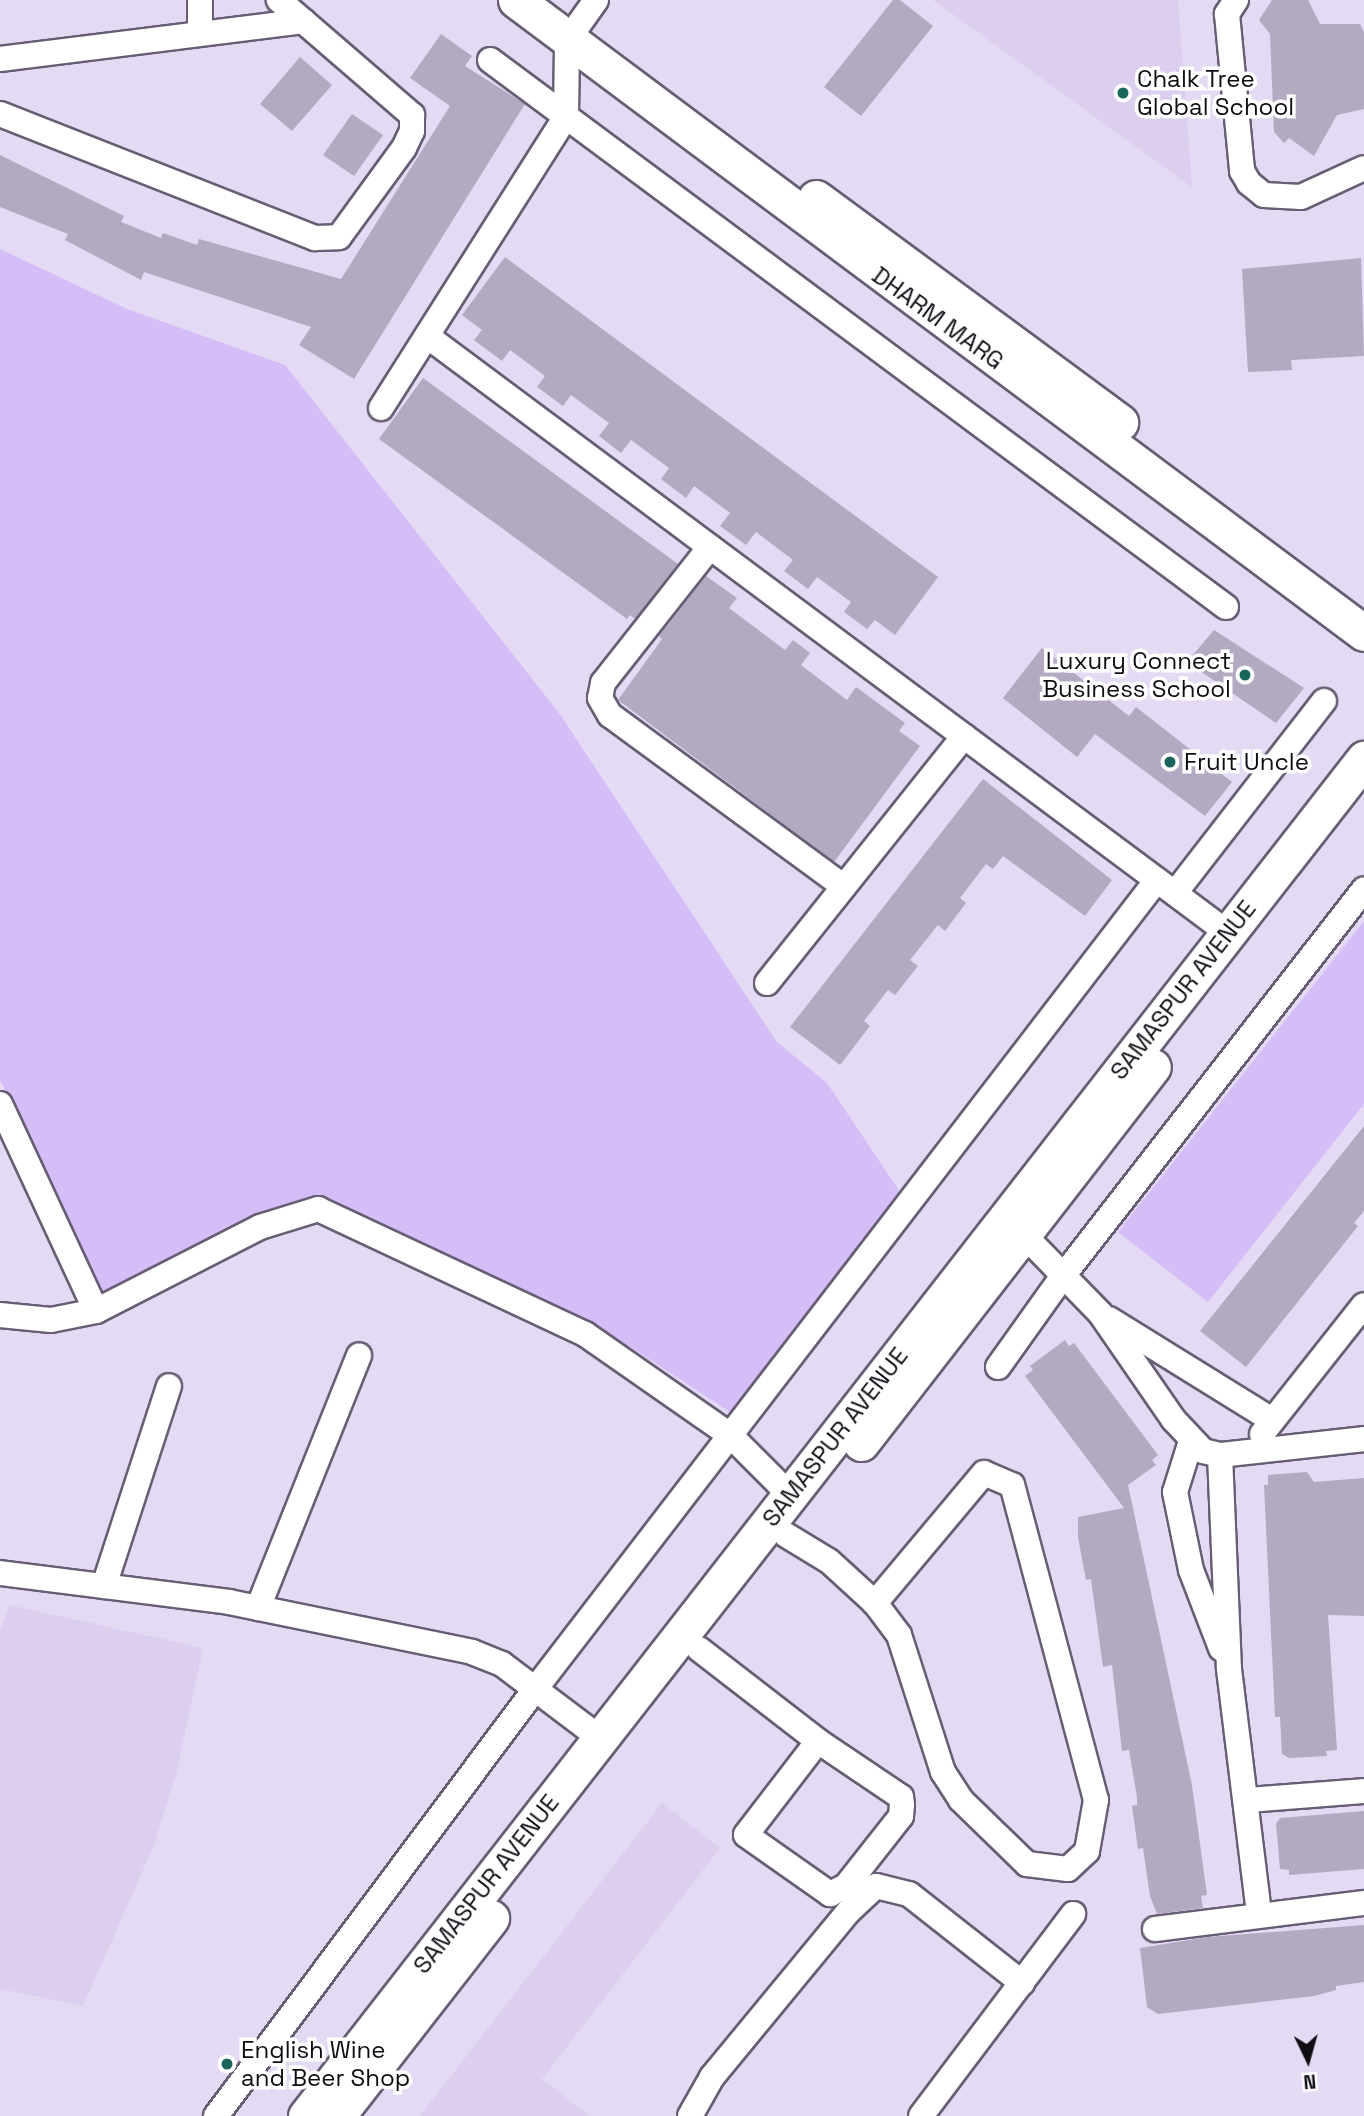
<!DOCTYPE html>
<html>
<head>
<meta charset="utf-8">
<style>
	body { margin:0 }
	#map { position:relative; width:1364px; height:2116px; overflow:hidden; background:#e4daf3; font-family:"Space Grotesk",sans-serif }
	div>[style] { position:absolute }
	.built>* { inset:0; background:#dbceee }
	.green>* { inset:0; background:#d5bdf7 }
	.building>* { inset:0; background:#b3a9c1 }
	.roads { filter:drop-shadow(2px 0 #675e74) drop-shadow(-2px 0 #675e74) drop-shadow(0 2px #675e74) drop-shadow(0 -2px #675e74) }
	.minor>* { height:24px; margin:-12px; padding:0 12px; transform-origin:12px; border-radius:12px; background:#fff }
	.secondary>* { height:35px; margin:-17.5px; padding:0 17.5px; transform-origin:17.5px; border-radius:17.5px; background:#fff }
	.dots>* { width:19px; height:19px; translate:-50% -50%; box-sizing:border-box; border:4px solid #fff; border-radius:50% }
	span { translate:-50% -50%; white-space:nowrap; text-align:center; line-height:1.15; -webkit-text-stroke:7px #fff; paint-order:stroke }
	.poi-label { font-size:24px; color:#0f0c14 }
	.left { translate:0 -50%; text-align:left }
	.right { translate:-100% -50%; text-align:right }
	.street-label { font-size:24px; color:#0f0c14 }
	.north { position:absolute; left:1273px; top:2025px; width:70px; height:70px; -webkit-text-stroke:5px #fff; paint-order:stroke; rotate:175deg; font-size:19px; font-weight:700; line-height:28px; text-align:center; color:#0f0c14 }
	.north::after { content:''; display:block; margin:auto; width:24px; height:32px; background:#0f0c14; clip-path:polygon(50% 0,100% 100%,50% 72%,0 100%) }
</style>
</head>
<body>
<div id="map">
	<div class="built">
		<div style="clip-path:polygon(933px 0,1178px 0,1192px 187px)"></div>
		<div style="clip-path:polygon(9px 1605px,203px 1648px,177px 1770px,154px 1845px,83px 2006px,0 1989px,0 1632px)"></div>
		<div style="clip-path:polygon(662px 1803px,720px 1848px,542px 2079px,590px 2116px,420px 2116px)"></div>
	</div>
	<div class="green">
		<div style="clip-path:polygon(0 249px,127px 309px,285px 365px,559px 713px,777px 1042px,827px 1083px,902px 1195px,733px 1414px,632px 1348px,325px 1203px,285px 1205px,104px 1298px,0 1080px)"></div>
		<div style="clip-path:polygon(1364px 921px,1364px 1104px,1208px 1302px,1118px 1232px)"></div>
	</div>
	<div class="building">
		<div style="clip-path:polygon(893px 0,900px 0,933px 26px,861px 116px,824px 87px)"></div>
		<div style="clip-path:polygon(1272px 0,1308px 0,1320px 24px,1360px 24px,1364px 32px,1364px 109px,1337px 115px,1314px 156px,1289px 138px,1284px 143px,1274px 132px,1270px 34px,1259px 20px)"></div>
		<div style="clip-path:polygon(441px 34px,472px 56px,465px 66px,525px 104px,354px 379px,299px 345px,311px 327px,144px 272px,141px 280px,65px 240px,68px 234px,0 207px,0 155px,124px 216px,121px 222px,161px 238px,163px 233px,197px 245px,199px 239px,341px 279px,450px 106px,410px 78px)"></div>
		<div style="clip-path:polygon(300px 57px,332px 85px,292px 131px,260px 104px)"></div>
		<div style="clip-path:polygon(352px 114px,383px 135px,354px 176px,323px 155px)"></div>
		<div style="clip-path:polygon(505px 257px,938px 577px,895px 635px,875px 620px,867px 629px,844px 612px,851px 602px,817px 577px,808px 589px,784px 571px,793px 560px,756px 532px,746px 545px,720px 526px,730px 513px,694px 486px,686px 498px,661px 479px,669px 468px,631px 440px,621px 453px,599px 436px,609px 423px,571px 395px,563px 406px,537px 387px,545px 376px,510px 350px,502px 361px,474px 340px,482px 330px,462px 315px)"></div>
		<div style="clip-path:polygon(1361px 258px,1364px 356px,1291px 360px,1292px 370px,1248px 372px,1242px 269px)"></div>
		<div style="clip-path:polygon(423px 378px,678px 564px,635px 619px,630px 615px,627px 619px,379px 439px)"></div>
		<div style="clip-path:polygon(706px 576px,737px 598px,729px 608px,785px 650px,793px 640px,810px 653px,801px 665px,847px 700px,856px 687px,905px 723px,899px 731px,920px 746px,834px 862px,618px 700px,662px 639px,659px 636px)"></div>
		<div style="clip-path:polygon(1214px 630px,1304px 688px,1276px 723px,1187px 662px)"></div>
		<div style="clip-path:polygon(1042px 648px,1129px 716px,1136px 707px,1232px 782px,1205px 816px,1095px 734px,1077px 757px,1003px 698px)"></div>
		<div style="clip-path:polygon(983px 779px,1112px 880px,1085px 916px,1003px 856px,993px 869px,986px 864px,960px 898px,966px 903px,945px 931px,938px 925px,910px 960px,918px 966px,895px 995px,888px 990px,864px 1021px,870px 1026px,840px 1065px,790px 1027px)"></div>
		<div style="clip-path:polygon(1364px 1126px,1364px 1211px,1354px 1223px,1358px 1226px,1246px 1367px,1200px 1331px)"></div>
		<div style="clip-path:polygon(1065px 1340px,1069px 1346px,1074px 1343px,1158px 1455px,1152px 1460px,1156px 1465px,1128px 1485px,1192px 1785px,1207px 1895px,1201px 1896px,1203px 1908px,1157px 1914px,1150px 1896px,1143px 1848px,1138px 1849px,1132px 1806px,1137px 1805px,1137px 1797px,1129px 1750px,1122px 1751px,1112px 1665px,1103px 1667px,1091px 1579px,1086px 1580px,1078px 1537px,1078px 1517px,1124px 1508px,1025px 1376px,1033px 1370px,1030px 1366px)"></div>
		<div style="clip-path:polygon(1307px 1472px,1314px 1482px,1364px 1478px,1364px 1616px,1328px 1615px,1337px 1750px,1326px 1751px,1327px 1756px,1289px 1758px,1282px 1754px,1280px 1717px,1275px 1717px,1264px 1485px,1268px 1485px,1268px 1475px)"></div>
		<div style="clip-path:polygon(1364px 1811px,1364px 1869px,1289px 1875px,1289px 1870px,1280px 1869px,1276px 1824px,1280px 1818px)"></div>
		<div style="clip-path:polygon(1364px 1925px,1364px 1982px,1336px 1986px,1336px 1990px,1314px 1996px,1253px 2003px,1158px 2014px,1147px 2007px,1140px 1948px,1208px 1937px)"></div>
	</div>
	<div class="roads">
		<div class="minor">
			<div style="left:200px;top:0;width:33px;rotate:90deg"></div>
			<div style="left:1236px;top:0;width:17px;rotate:123deg"></div>
			<div style="left:1227px;top:14px;width:158px;rotate:84.5deg"></div>
			<div style="left:1242px;top:171px;width:14px;rotate:60deg"></div>
			<div style="left:1249px;top:183px;width:19px;rotate:39deg"></div>
			<div style="left:1264px;top:195px;width:37px;rotate:3deg"></div>
			<div style="left:1301px;top:197px;width:69px;rotate:-24.7deg"></div>
			<div style="left:0;top:59px;width:306px;rotate:-7.1deg"></div>
			<div style="left:490px;top:60px;width:917px;rotate:36.62deg"></div>
			<div style="left:0;top:114px;width:339px;rotate:21.5deg"></div>
			<div style="left:315px;top:238px;width:24px;rotate:-2deg"></div>
			<div style="left:339px;top:237px;width:110px;rotate:-53.9deg"></div>
			<div style="left:404px;top:148px;width:19px;rotate:-65deg"></div>
			<div style="left:412px;top:131px;width:16px;rotate:-90deg"></div>
			<div style="left:412px;top:115px;width:176px;rotate:-139.2deg"></div>
			<div style="left:427px;top:336px;width:999px;rotate:36.7deg"></div>
			<div style="left:381px;top:408px;width:346px;rotate:-57.6deg"></div>
			<div style="left:566px;top:116px;width:75px;rotate:-89.2deg"></div>
			<div style="left:567px;top:41px;width:50px;rotate:-54.7deg"></div>
			<div style="left:710px;top:547px;width:173px;rotate:128.2deg"></div>
			<div style="left:603px;top:683px;width:15px;rotate:101deg"></div>
			<div style="left:600px;top:698px;width:20px;rotate:60deg"></div>
			<div style="left:610px;top:715px;width:290px;rotate:36.3deg"></div>
			<div style="left:1175px;top:893px;width:243px;rotate:-52.2deg"></div>
			<div style="left:767px;top:983px;width:316px;rotate:-51.4deg"></div>
			<div style="left:0;top:1104px;width:228px;rotate:65.1deg"></div>
			<div style="left:1025px;top:1236px;width:107px;rotate:45.8deg"></div>
			<div style="left:1100px;top:1313px;width:129px;rotate:55.4deg"></div>
			<div style="left:1173px;top:1419px;width:44px;rotate:46.8deg"></div>
			<div style="left:1203px;top:1451px;width:17px;rotate:13deg"></div>
			<div style="left:1220px;top:1455px;width:145px;rotate:-6.3deg"></div>
			<div style="left:0;top:1315px;width:51px;rotate:5.6deg"></div>
			<div style="left:51px;top:1320px;width:46px;rotate:-11.3deg"></div>
			<div style="left:96px;top:1311px;width:184px;rotate:-27.1deg"></div>
			<div style="left:260px;top:1227px;width:61px;rotate:-17.2deg"></div>
			<div style="left:318px;top:1209px;width:295px;rotate:25.1deg"></div>
			<div style="left:585px;top:1334px;width:178px;rotate:34.9deg"></div>
			<div style="left:731px;top:1436px;width:83px;rotate:45deg"></div>
			<div style="left:1109px;top:1319px;width:192px;rotate:31.8deg"></div>
			<div style="left:998px;top:1367px;width:112px;rotate:-54.5deg"></div>
			<div style="left:1063px;top:1276px;width:490px;rotate:-52.1deg"></div>
			<div style="left:1262px;top:1434px;width:164px;rotate:-51.7deg"></div>
			<div style="left:1191px;top:1441px;width:53px;rotate:107.4deg"></div>
			<div style="left:1175px;top:1492px;width:80px;rotate:78.4deg"></div>
			<div style="left:1191px;top:1570px;width:84px;rotate:69deg"></div>
			<div style="left:1220px;top:1455px;width:214px;rotate:87.6deg"></div>
			<div style="left:1229px;top:1669px;width:246px;rotate:83deg"></div>
			<div style="left:786px;top:1535px;width:50px;rotate:31.2deg"></div>
			<div style="left:829px;top:1561px;width:62px;rotate:42.4deg"></div>
			<div style="left:875px;top:1603px;width:40px;rotate:53deg"></div>
			<div style="left:899px;top:1635px;width:144px;rotate:72.2deg"></div>
			<div style="left:943px;top:1772px;width:33px;rotate:57deg"></div>
			<div style="left:961px;top:1800px;width:92px;rotate:44.1deg"></div>
			<div style="left:1027px;top:1864px;width:41px;rotate:7deg"></div>
			<div style="left:1068px;top:1869px;width:26px;rotate:-43deg"></div>
			<div style="left:1087px;top:1851px;width:52px;rotate:-80deg"></div>
			<div style="left:1096px;top:1800px;width:326px;rotate:-104.9deg"></div>
			<div style="left:1012px;top:1485px;width:30px;rotate:-157deg"></div>
			<div style="left:984px;top:1473px;width:170px;rotate:130deg"></div>
			<div style="left:0;top:1573px;width:231px;rotate:7.2deg"></div>
			<div style="left:229px;top:1602px;width:248px;rotate:11.6deg"></div>
			<div style="left:472px;top:1652px;width:32px;rotate:22deg"></div>
			<div style="left:502px;top:1664px;width:123px;rotate:37.1deg"></div>
			<div style="left:104px;top:1586px;width:210px;rotate:-72deg"></div>
			<div style="left:258px;top:1608px;width:272px;rotate:-68.2deg"></div>
			<div style="left:699px;top:1649px;width:150px;rotate:37.7deg"></div>
			<div style="left:818px;top:1741px;width:118px;rotate:127.5deg"></div>
			<div style="left:746px;top:1835px;width:103px;rotate:35.1deg"></div>
			<div style="left:830px;top:1894px;width:18px;rotate:-27deg"></div>
			<div style="left:846px;top:1886px;width:89px;rotate:-51.8deg"></div>
			<div style="left:901px;top:1816px;width:11px;rotate:-85deg"></div>
			<div style="left:902px;top:1805px;width:8px;rotate:-97deg"></div>
			<div style="left:901px;top:1797px;width:100px;rotate:-146deg"></div>
			<div style="left:1247px;top:1800px;width:117px;rotate:-4.4deg"></div>
			<div style="left:1155px;top:1929px;width:211px;rotate:-7.1deg"></div>
			<div style="left:216px;top:2116px;width:534px;rotate:-53.22deg"></div>
			<div style="left:536px;top:1688px;width:1019px;rotate:-52.46deg"></div>
			<div style="left:690px;top:2116px;width:45px;rotate:-60.6deg"></div>
			<div style="left:712px;top:2077px;width:214px;rotate:-50.5deg"></div>
			<div style="left:848px;top:1912px;width:38px;rotate:-43deg"></div>
			<div style="left:876px;top:1886px;width:34px;rotate:14deg"></div>
			<div style="left:909px;top:1894px;width:144px;rotate:38.2deg"></div>
			<div style="left:921px;top:2116px;width:253px;rotate:-53deg"></div>
		</div>
		<div class="secondary">
			<div style="left:516px;top:0;width:1058px;rotate:36.74deg"></div>
			<div style="left:816px;top:198px;width:378px;rotate:36.4deg"></div>
			<div style="left:861px;top:1443px;width:476px;rotate:-52.2deg"></div>
			<div style="left:306px;top:2116px;width:1721px;rotate:-52.06deg"></div>
			<div style="left:337px;top:2116px;width:251px;rotate:-52.1deg"></div>
		</div>
	</div>
	<div class="dots">
		<div style="left:1123px;top:93px;background:#1a655c"></div>
		<div style="left:1245px;top:675px;background:#1a655c"></div>
		<div style="left:1170px;top:762px;background:#1a655c"></div>
		<div style="left:227px;top:2064px;background:#1a655c"></div>
	</div>
	<div class="poi-label">
		<span class="left" style="left:1137px;top:93px">Chalk Tree<br>Global School</span>
		<span class="right" style="left:1231px;top:675px">Luxury Connect<br>Business School</span>
		<span class="left" style="left:1184px;top:762px">Fruit Uncle</span>
		<span class="left" style="left:241px;top:2064px">English Wine<br>and Beer Shop</span>
	</div>
	<div class="street-label">
		<span style="left:938px;top:318px;rotate:36deg">DHARM MARG</span>
		<span style="left:1183px;top:990px;rotate:-52deg">SAMASPUR AVENUE</span>
		<span style="left:835px;top:1437px;rotate:-52deg">SAMASPUR AVENUE</span>
		<span style="left:486px;top:1884px;rotate:-52deg">SAMASPUR AVENUE</span>
	</div>
	<div class="north">N</div>
</div>
</body>
</html>
